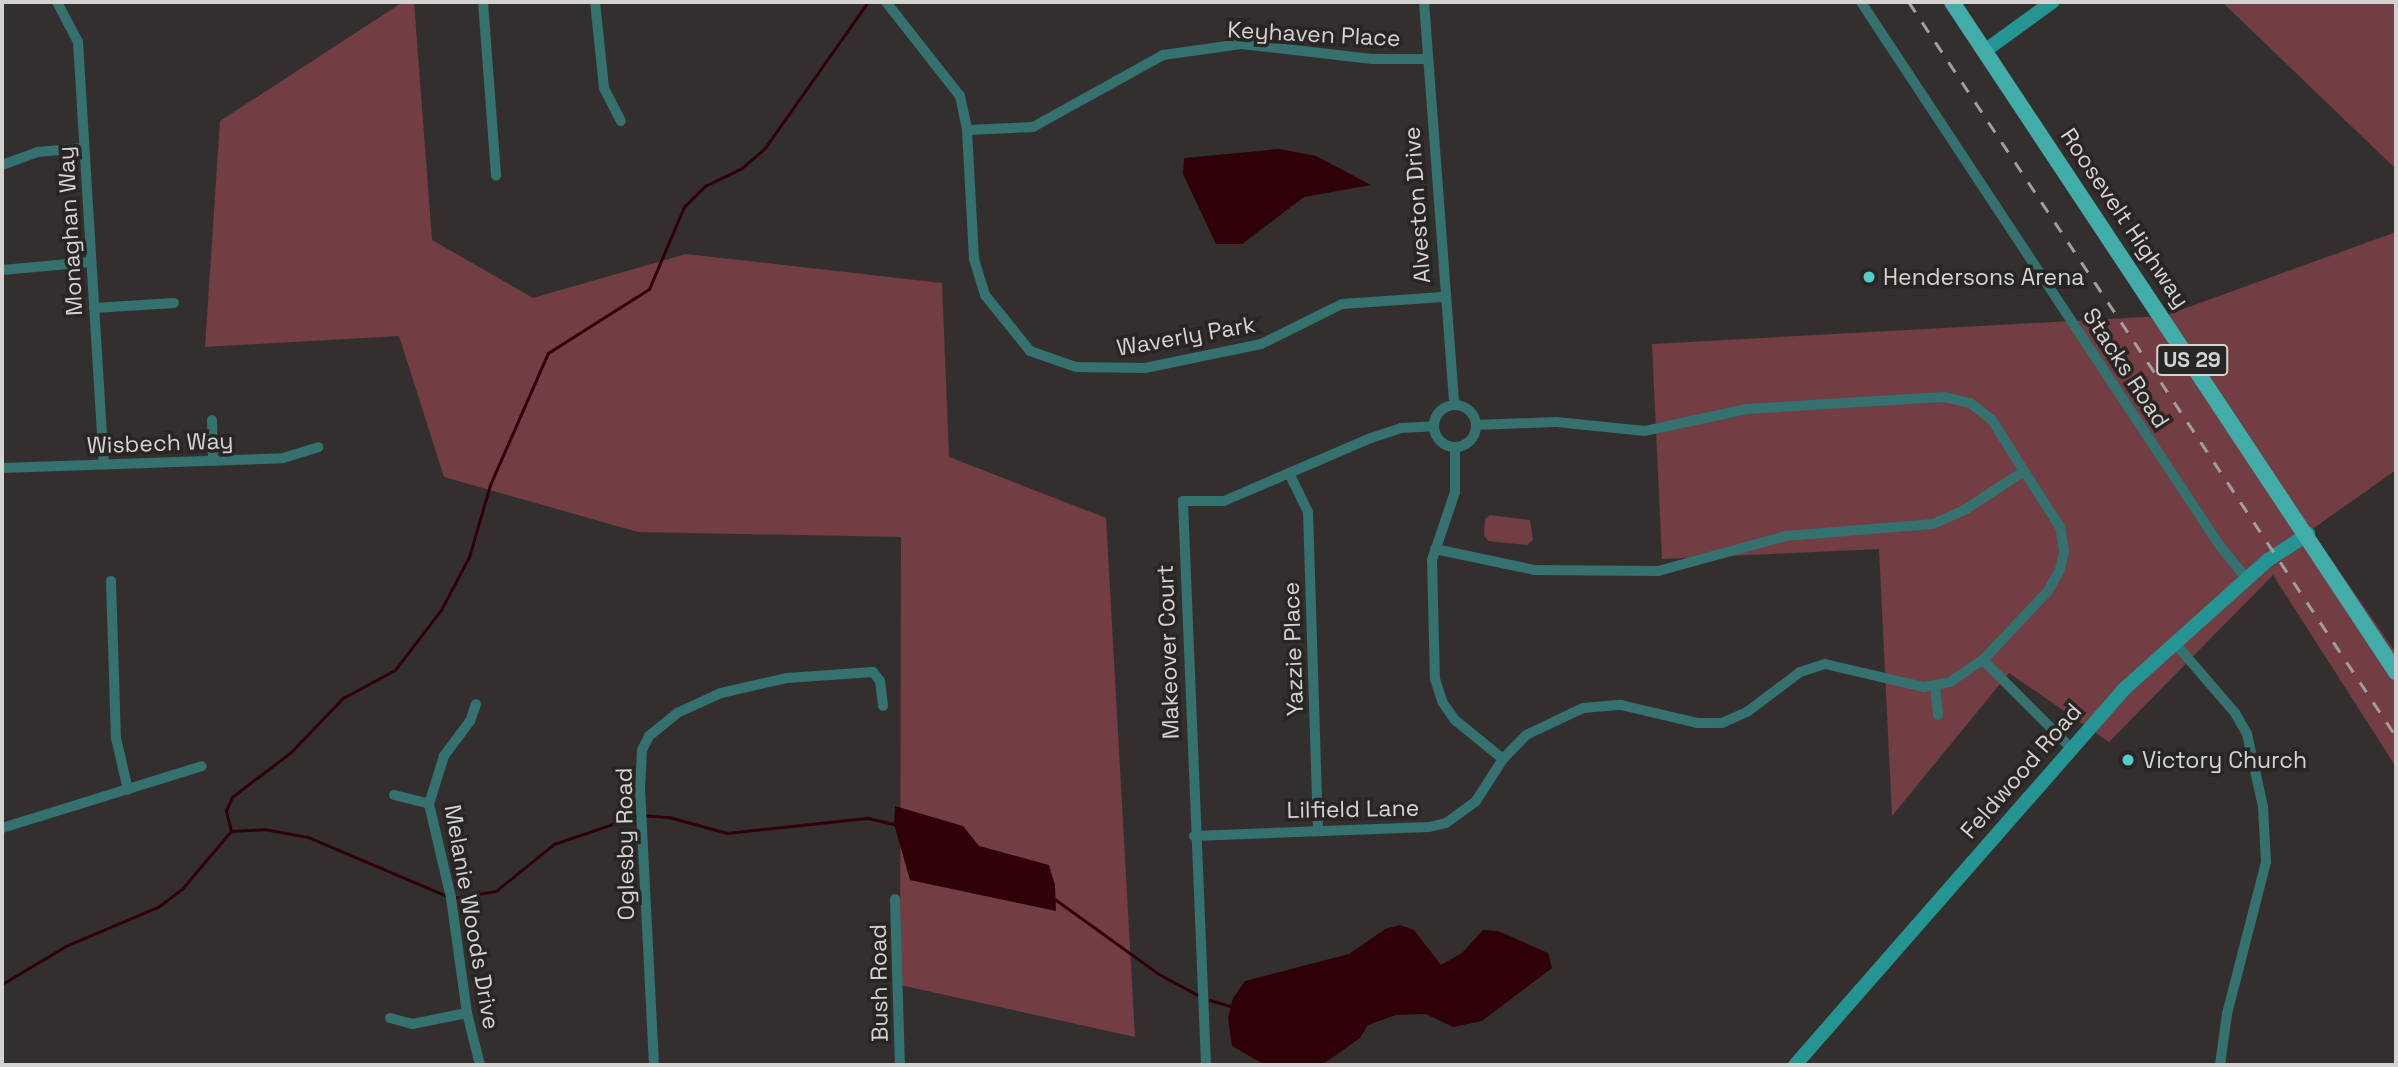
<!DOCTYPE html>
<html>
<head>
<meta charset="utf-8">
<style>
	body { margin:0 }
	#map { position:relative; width:2398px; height:1067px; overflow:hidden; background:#342f2f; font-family:"Space Grotesk",sans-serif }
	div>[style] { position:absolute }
	.green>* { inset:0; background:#723d43 }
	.water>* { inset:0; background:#300009 }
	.stream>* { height:2.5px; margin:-1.25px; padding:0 1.25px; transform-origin:1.25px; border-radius:1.25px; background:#300009 }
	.street>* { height:10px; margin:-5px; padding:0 5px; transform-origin:5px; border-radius:5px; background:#34716f }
	.street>.ring { margin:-5px; padding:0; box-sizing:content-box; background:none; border:10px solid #34716f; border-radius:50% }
	.secondary>* { height:14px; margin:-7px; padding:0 7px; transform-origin:7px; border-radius:7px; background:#249592 }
	.primary>* { height:16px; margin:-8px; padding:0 8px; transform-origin:8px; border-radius:8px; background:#42aca9 }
	.rail>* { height:2.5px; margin-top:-1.25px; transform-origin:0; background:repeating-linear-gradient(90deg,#a29e9e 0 12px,transparent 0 24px) }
	.dots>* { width:19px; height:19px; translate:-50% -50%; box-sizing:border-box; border:4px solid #2a2525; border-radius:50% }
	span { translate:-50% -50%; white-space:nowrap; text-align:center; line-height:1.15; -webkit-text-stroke:7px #2a2525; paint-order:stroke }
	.shield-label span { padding:2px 5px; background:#2a2525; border:2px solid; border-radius:5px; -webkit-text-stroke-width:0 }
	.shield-label { font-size:21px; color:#d5d2d2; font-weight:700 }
	.street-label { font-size:23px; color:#d5d2d2 }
	.poi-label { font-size:23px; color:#d5d2d2 }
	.left { translate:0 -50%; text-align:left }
	.frame { position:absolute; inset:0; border:4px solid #d5d2d2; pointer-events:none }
</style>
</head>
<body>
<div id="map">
	<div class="green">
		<div style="clip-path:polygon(403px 2px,414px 2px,432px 240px,533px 298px,686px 254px,942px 283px,949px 457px,1106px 518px,1135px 1037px,900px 985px,901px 537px,638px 532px,444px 477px,399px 336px,205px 347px,220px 121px)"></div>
		<div style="clip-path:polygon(2222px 2px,2396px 2px,2396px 169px)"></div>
		<div style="clip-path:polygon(2396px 232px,2396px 470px,2311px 530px,2396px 653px,2396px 767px,2273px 575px,2109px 742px,2009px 673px,1892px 816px,1879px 549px,1662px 559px,1652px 344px,2164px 316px)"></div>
		<div style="clip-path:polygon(1490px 515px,1530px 520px,1533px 540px,1527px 545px,1488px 541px,1484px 535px,1485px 519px)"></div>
	</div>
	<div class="water">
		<div style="clip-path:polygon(1279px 149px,1316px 156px,1371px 185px,1304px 197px,1242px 244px,1216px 244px,1183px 174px,1184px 158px)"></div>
		<div style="clip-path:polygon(895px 806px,963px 826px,979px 846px,1049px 865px,1055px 885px,1056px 911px,910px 880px,894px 824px)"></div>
		<div style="clip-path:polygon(1400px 925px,1414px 930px,1441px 965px,1462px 953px,1483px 930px,1498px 931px,1548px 953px,1552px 968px,1482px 1021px,1453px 1027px,1426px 1014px,1396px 1015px,1368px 1025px,1360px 1038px,1322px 1065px,1265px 1065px,1232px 1046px,1228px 1018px,1233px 998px,1245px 981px,1349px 954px,1385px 929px)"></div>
	</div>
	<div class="stream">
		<div style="left:231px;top:831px;width:21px;rotate:-104deg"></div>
		<div style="left:226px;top:811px;width:15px;rotate:-67deg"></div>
		<div style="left:232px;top:797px;width:74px;rotate:-37.3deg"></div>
		<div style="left:291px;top:752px;width:75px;rotate:-46.1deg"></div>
		<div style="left:343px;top:698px;width:59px;rotate:-28.3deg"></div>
		<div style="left:395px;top:670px;width:76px;rotate:-52.5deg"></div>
		<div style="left:441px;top:610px;width:60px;rotate:-62.2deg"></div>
		<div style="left:469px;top:557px;width:75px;rotate:-73.7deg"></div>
		<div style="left:490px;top:485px;width:144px;rotate:-66.3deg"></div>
		<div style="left:548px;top:353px;width:120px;rotate:-32.4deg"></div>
		<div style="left:649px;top:289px;width:89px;rotate:-66.9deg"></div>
		<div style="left:684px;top:207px;width:30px;rotate:-45deg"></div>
		<div style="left:705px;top:186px;width:41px;rotate:-25.9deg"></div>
		<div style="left:742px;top:168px;width:30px;rotate:-41deg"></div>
		<div style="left:765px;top:148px;width:179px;rotate:-54.8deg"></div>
		<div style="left:453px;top:898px;width:44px;rotate:-9.2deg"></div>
		<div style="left:496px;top:891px;width:75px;rotate:-39deg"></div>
		<div style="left:554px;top:844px;width:90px;rotate:-18.8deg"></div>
		<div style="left:639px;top:815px;width:30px;rotate:4deg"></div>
		<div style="left:669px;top:817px;width:60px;rotate:15.4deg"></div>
		<div style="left:727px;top:833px;width:142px;rotate:-6.1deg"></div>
		<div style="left:868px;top:818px;width:27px;rotate:13deg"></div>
		<div style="left:1055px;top:899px;width:128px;rotate:35.8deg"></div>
		<div style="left:1159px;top:974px;width:44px;rotate:28.3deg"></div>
		<div style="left:2px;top:984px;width:74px;rotate:-30.7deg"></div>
		<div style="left:66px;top:946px;width:100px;rotate:-23deg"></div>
		<div style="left:158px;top:907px;width:30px;rotate:-37deg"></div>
		<div style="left:182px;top:889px;width:76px;rotate:-49.8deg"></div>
		<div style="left:231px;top:831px;width:33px;rotate:-3deg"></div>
		<div style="left:264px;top:829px;width:45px;rotate:10.3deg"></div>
		<div style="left:308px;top:837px;width:151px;rotate:23deg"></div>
		<div style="left:1210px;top:1000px;width:22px;rotate:16deg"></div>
	</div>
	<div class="street">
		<div style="left:57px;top:2px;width:45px;rotate:62.3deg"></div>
		<div style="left:78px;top:42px;width:423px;rotate:86.5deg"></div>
		<div style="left:483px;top:2px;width:174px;rotate:85.7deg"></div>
		<div style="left:595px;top:2px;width:86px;rotate:84deg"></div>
		<div style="left:604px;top:88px;width:37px;rotate:63deg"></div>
		<div style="left:886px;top:2px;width:120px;rotate:51.8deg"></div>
		<div style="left:960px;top:96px;width:35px;rotate:78deg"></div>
		<div style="left:967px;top:130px;width:129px;rotate:86.9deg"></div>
		<div style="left:974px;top:259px;width:38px;rotate:73deg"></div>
		<div style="left:985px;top:295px;width:72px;rotate:51.2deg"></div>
		<div style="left:1030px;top:351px;width:49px;rotate:19.2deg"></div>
		<div style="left:1076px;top:367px;width:69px;rotate:0.8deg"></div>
		<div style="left:1145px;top:368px;width:118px;rotate:-11.7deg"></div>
		<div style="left:1261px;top:344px;width:90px;rotate:-26.3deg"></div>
		<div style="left:1342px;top:304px;width:101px;rotate:-4deg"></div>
		<div style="left:1424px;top:2px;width:404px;rotate:85.7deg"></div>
		<div style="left:1861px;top:2px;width:652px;rotate:56.58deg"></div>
		<div style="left:2220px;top:546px;width:43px;rotate:50.7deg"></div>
		<div style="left:967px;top:130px;width:66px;rotate:-2.6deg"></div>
		<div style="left:1033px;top:127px;width:149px;rotate:-29deg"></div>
		<div style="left:1163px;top:55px;width:79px;rotate:-8deg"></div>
		<div style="left:1241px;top:44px;width:132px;rotate:6.5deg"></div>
		<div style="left:1372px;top:59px;width:55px"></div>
		<div style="left:2px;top:165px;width:37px;rotate:-20deg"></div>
		<div style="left:37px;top:152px;width:47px;rotate:-4.9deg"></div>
		<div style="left:2px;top:270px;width:89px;rotate:-5.1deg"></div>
		<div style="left:94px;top:308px;width:80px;rotate:-3.6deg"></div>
		<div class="ring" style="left:1434px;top:405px;width:32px;height:32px"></div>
		<div style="left:212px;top:420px;width:41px;rotate:88.6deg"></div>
		<div style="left:1455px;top:447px;width:45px;rotate:90deg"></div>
		<div style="left:1455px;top:492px;width:72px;rotate:108.7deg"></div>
		<div style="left:1432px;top:560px;width:119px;rotate:88.6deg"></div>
		<div style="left:1435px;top:679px;width:25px;rotate:72deg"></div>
		<div style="left:1443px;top:703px;width:21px;rotate:55deg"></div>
		<div style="left:1455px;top:720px;width:62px;rotate:39.1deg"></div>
		<div style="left:2px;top:468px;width:281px;rotate:-2deg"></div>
		<div style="left:283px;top:458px;width:37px;rotate:-17deg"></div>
		<div style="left:1289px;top:473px;width:43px;rotate:64deg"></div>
		<div style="left:1308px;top:512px;width:316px;rotate:88.2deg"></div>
		<div style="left:1435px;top:549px;width:102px;rotate:11.9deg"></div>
		<div style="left:1535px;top:570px;width:123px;rotate:0.5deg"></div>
		<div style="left:1658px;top:571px;width:133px;rotate:-15.3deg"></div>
		<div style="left:1786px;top:536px;width:147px;rotate:-4.7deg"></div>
		<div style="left:1933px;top:524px;width:36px;rotate:-24deg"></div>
		<div style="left:1966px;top:509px;width:69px;rotate:-33.2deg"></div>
		<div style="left:2024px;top:471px;width:60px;rotate:-122.1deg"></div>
		<div style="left:1992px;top:420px;width:28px;rotate:-142deg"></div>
		<div style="left:1970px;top:403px;width:28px;rotate:-167deg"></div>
		<div style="left:1943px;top:397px;width:196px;rotate:176.5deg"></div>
		<div style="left:1747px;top:409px;width:104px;rotate:167.8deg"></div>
		<div style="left:1645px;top:431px;width:89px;rotate:-174.2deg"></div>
		<div style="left:1556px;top:422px;width:80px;rotate:177.9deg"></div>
		<div style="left:111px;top:581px;width:157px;rotate:88.2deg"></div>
		<div style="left:116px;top:738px;width:53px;rotate:77deg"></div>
		<div style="left:2174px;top:642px;width:94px;rotate:49.3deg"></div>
		<div style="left:2235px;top:713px;width:24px;rotate:60deg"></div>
		<div style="left:2247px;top:734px;width:75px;rotate:77.6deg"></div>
		<div style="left:2263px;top:807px;width:55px;rotate:86.9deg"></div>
		<div style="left:2266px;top:862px;width:157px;rotate:104.4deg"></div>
		<div style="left:2227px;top:1014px;width:51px;rotate:97.8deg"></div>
		<div style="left:1983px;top:660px;width:124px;rotate:45deg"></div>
		<div style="left:1935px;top:686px;width:29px;rotate:84deg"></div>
		<div style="left:476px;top:704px;width:18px;rotate:109deg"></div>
		<div style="left:470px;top:721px;width:44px;rotate:126.6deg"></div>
		<div style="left:444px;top:756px;width:50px;rotate:107.4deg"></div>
		<div style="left:429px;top:804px;width:97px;rotate:76.8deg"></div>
		<div style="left:451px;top:898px;width:116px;rotate:82.1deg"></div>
		<div style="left:467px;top:1013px;width:54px;rotate:76deg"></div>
		<div style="left:394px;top:795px;width:36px;rotate:14deg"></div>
		<div style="left:2px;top:828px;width:209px;rotate:-17.2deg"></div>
		<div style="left:1194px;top:836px;width:235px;rotate:-2.2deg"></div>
		<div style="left:1429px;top:827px;width:17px;rotate:-13deg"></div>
		<div style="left:1446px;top:823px;width:37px;rotate:-36deg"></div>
		<div style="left:1476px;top:801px;width:50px;rotate:-57.3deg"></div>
		<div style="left:1503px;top:759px;width:33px;rotate:-46deg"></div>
		<div style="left:1526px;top:735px;width:63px;rotate:-25.3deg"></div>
		<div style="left:1583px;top:708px;width:38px;rotate:-5deg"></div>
		<div style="left:1621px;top:705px;width:78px;rotate:13.3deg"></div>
		<div style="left:1697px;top:723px;width:25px"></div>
		<div style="left:1722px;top:723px;width:27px;rotate:-24deg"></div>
		<div style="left:1747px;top:712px;width:66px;rotate:-37deg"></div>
		<div style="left:1800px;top:672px;width:26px;rotate:-18deg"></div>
		<div style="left:1825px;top:664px;width:102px;rotate:13.1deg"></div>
		<div style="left:1924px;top:687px;width:26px;rotate:-11deg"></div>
		<div style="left:1950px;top:682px;width:40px;rotate:-34deg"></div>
		<div style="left:1983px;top:660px;width:95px;rotate:-46.7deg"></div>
		<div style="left:2048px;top:591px;width:25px;rotate:-61deg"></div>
		<div style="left:2060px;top:569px;width:18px;rotate:-77deg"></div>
		<div style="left:2064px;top:551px;width:24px;rotate:-99deg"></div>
		<div style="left:2060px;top:527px;width:67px;rotate:-122.7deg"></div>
		<div style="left:895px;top:899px;width:166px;rotate:88.3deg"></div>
		<div style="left:390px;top:1018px;width:23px;rotate:15deg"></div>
		<div style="left:412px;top:1024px;width:56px;rotate:-11.3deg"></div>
		<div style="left:654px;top:1065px;width:275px;rotate:-92.9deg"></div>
		<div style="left:640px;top:790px;width:40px;rotate:-87.1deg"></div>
		<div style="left:642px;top:750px;width:16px;rotate:-63deg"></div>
		<div style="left:649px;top:736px;width:36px;rotate:-39deg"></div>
		<div style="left:677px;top:713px;width:48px;rotate:-24.4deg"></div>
		<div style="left:721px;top:693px;width:68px;rotate:-12.8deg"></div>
		<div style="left:787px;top:678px;width:86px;rotate:-4deg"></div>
		<div style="left:873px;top:672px;width:11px;rotate:52deg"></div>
		<div style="left:880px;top:681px;width:25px;rotate:83deg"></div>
		<div style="left:1206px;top:1065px;width:564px;rotate:-92.34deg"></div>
		<div style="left:1183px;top:501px;width:41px"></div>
		<div style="left:1224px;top:501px;width:160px;rotate:-23.2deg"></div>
		<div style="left:1371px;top:438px;width:32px;rotate:-18deg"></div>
		<div style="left:1401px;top:428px;width:33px;rotate:-3deg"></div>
	</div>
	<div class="secondary">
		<div style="left:1986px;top:50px;width:82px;rotate:-36deg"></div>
		<div style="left:1795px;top:1065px;width:498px;rotate:-48.8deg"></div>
		<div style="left:2123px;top:690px;width:195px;rotate:-41.9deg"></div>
		<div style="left:2268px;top:560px;width:48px;rotate:-33deg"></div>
	</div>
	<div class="primary">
		<div style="left:1952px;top:2px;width:804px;rotate:56.47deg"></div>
	</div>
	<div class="rail">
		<div style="left:1909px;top:2px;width:881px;rotate:56.44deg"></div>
	</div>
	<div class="dots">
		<div style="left:1869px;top:277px;background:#53cdca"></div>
		<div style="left:2128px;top:760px;background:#53cdca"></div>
	</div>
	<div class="shield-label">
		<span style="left:2192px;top:360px">US 29</span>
	</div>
	<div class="street-label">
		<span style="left:1314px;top:34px;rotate:3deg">Keyhaven Place</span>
		<span style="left:1417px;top:205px;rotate:-94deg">Alveston Drive</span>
		<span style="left:2125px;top:218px;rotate:56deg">Roosevelt Highway</span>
		<span style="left:70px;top:231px;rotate:-93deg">Monaghan Way</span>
		<span style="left:1186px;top:336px;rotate:-10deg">Waverly Park</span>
		<span style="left:2126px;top:368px;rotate:57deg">Stacks Road</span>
		<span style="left:160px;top:443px;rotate:-2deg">Wisbech Way</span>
		<span style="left:1293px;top:649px;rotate:-92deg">Yazzie Place</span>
		<span style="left:1168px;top:652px;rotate:-92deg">Makeover Court</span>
		<span style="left:2021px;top:771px;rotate:-49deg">Feldwood Road</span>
		<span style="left:1353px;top:809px;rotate:-1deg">Lilfield Lane</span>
		<span style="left:625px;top:844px;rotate:-91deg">Oglesby Road</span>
		<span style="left:472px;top:917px;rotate:80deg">Melanie Woods Drive</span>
		<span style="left:879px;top:983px;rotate:-91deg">Bush Road</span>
	</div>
	<div class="poi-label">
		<span class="left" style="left:1883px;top:277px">Hendersons Arena</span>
		<span class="left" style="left:2142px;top:760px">Victory Church</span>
	</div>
	<div class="frame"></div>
</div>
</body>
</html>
